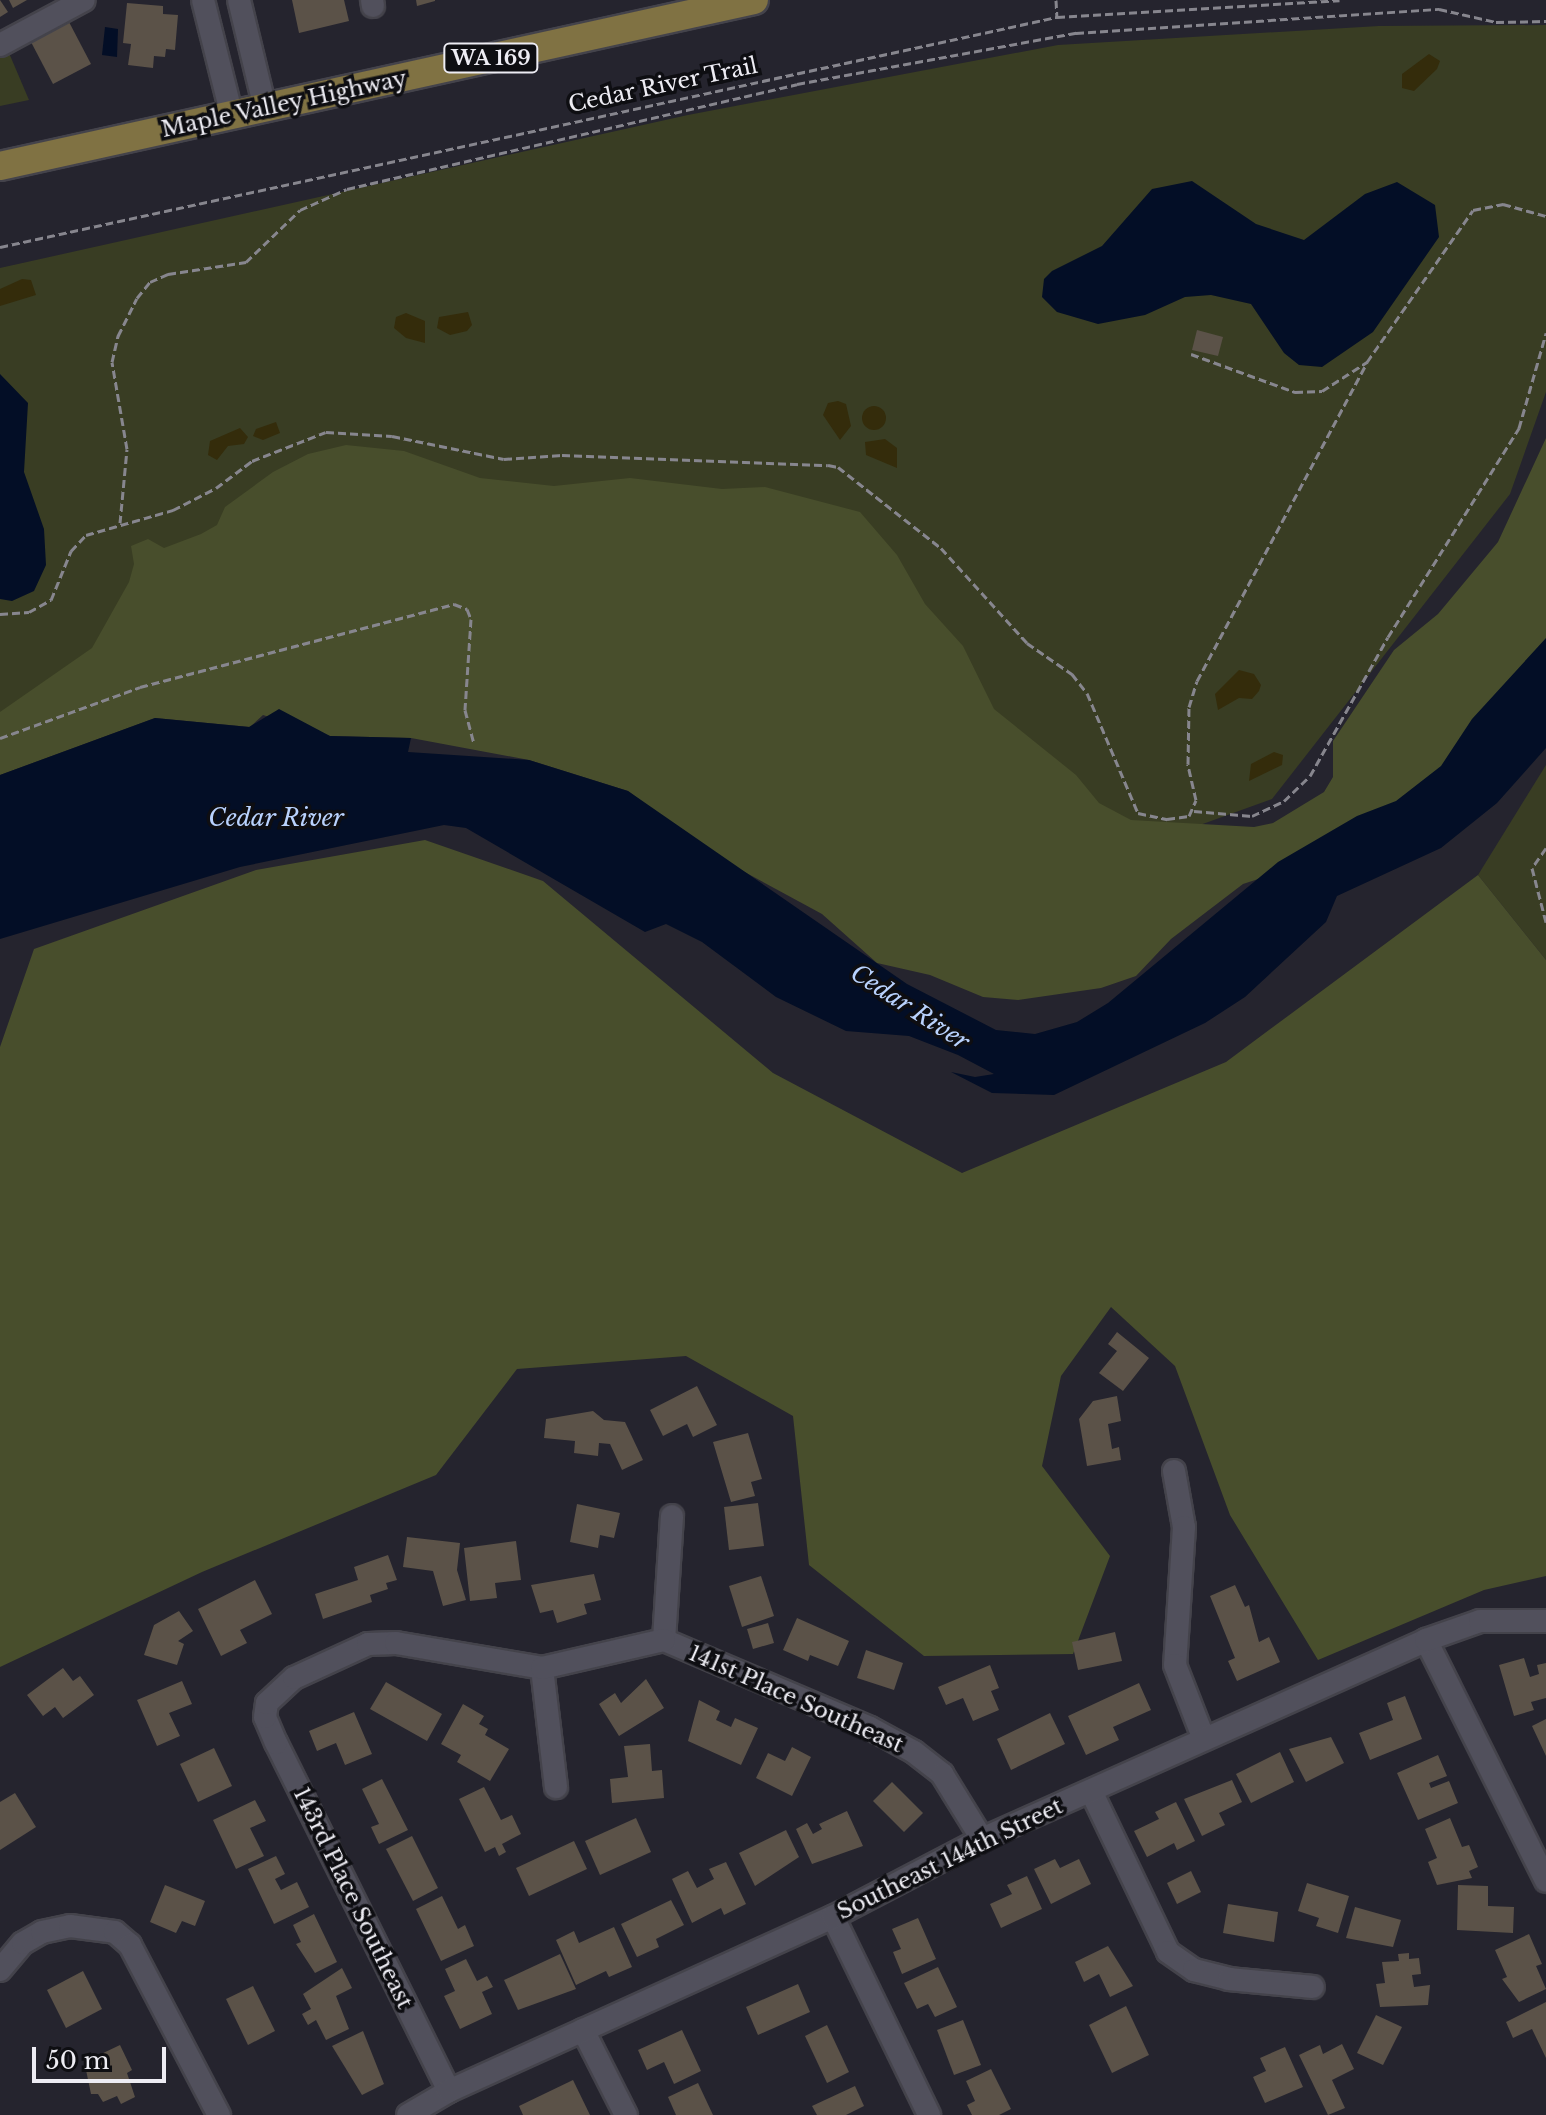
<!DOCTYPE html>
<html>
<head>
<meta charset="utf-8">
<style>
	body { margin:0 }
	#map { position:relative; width:1546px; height:2115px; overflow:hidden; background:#25242e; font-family:"Libre Baskerville",serif }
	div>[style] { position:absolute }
	.green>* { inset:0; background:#393d23 }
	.forest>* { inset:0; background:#484e2c }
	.sand>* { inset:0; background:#342c0b }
	.round { border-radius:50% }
	.water>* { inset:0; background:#030e26 }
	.building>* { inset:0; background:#5b5248 }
	.path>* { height:3px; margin-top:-1.5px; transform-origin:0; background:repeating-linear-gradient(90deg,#87868e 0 8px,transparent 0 12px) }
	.roads { filter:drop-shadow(2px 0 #44434b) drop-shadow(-2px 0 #44434b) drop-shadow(0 2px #44434b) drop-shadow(0 -2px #44434b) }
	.minor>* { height:22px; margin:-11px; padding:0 11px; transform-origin:11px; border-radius:11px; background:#51505c }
	.major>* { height:28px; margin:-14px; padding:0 14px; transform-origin:14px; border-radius:14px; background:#807243 }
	span { translate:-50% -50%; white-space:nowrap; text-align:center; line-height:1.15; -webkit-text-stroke:7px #0e0e12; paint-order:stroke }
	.shield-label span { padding:2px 6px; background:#0e0e12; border:2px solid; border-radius:6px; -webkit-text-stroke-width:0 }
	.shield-label { font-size:20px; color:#edecf3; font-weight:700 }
	.street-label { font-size:22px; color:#edecf3 }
	.water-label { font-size:24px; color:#b9d2fd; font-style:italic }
	.scale { position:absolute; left:32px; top:2047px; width:134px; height:36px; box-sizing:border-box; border:4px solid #edecf3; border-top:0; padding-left:10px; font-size:24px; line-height:28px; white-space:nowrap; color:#edecf3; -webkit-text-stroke:6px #0e0e12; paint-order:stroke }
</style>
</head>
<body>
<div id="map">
	<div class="green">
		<div style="clip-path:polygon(1546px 25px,1546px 392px,1510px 494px,1272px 799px,1175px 834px,169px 663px,0 713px,0 268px,688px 115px,1058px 45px,1379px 26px)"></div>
		<div style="clip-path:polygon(9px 53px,29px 100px,0 106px,0 57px)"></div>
		<div style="clip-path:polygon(1546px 765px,1546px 960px,1478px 875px)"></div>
	</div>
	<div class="forest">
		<div style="clip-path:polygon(1546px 438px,1546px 658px,1478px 759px,1280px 872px,1243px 884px,1171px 939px,1136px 976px,1101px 988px,1018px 1000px,983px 997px,930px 975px,877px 963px,822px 914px,715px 856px,628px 791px,529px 760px,411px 738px,330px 736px,263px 715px,250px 727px,155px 718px,0 775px,0 712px,92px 648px,129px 582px,134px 564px,131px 546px,148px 539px,164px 548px,201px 534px,217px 525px,225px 507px,273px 472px,308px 454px,346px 445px,404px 451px,480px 478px,554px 486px,630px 478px,722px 489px,765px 487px,860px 512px,897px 555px,925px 604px,963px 646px,994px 709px,1076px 775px,1099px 803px,1131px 820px,1254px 827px,1273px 823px,1324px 792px,1333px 777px,1333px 741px,1394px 650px,1438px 614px,1498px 542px)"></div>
		<div style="clip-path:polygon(425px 840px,543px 881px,773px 1073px,962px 1173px,1226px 1062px,1478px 875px,1546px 960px,1546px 1576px,1484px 1590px,1318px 1660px,1230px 1515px,1175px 1366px,1111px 1307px,1061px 1376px,1042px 1466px,1110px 1556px,1073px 1654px,924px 1656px,809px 1565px,793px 1416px,686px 1356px,517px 1369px,436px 1475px,202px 1572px,0 1667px,0 1047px,34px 949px,256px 870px)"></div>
	</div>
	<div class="sand">
		<div style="clip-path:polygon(1429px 54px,1440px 61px,1437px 69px,1414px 91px,1402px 88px,1402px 74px)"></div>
		<div style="clip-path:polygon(22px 279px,31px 280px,36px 295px,0 306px,0 289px)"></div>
		<div style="clip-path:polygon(468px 312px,472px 325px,467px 331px,450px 335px,437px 328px,439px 317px)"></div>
		<div style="clip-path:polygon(406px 313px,425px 321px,425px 343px,406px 338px,394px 328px,396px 317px)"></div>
		<div style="clip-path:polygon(838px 401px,846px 404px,851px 426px,840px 440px,823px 415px,828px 403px)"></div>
		<div class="round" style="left:862px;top:406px;width:24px;height:24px"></div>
		<div style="clip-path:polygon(276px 422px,280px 433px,263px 440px,253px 436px,256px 429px)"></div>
		<div style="clip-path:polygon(240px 428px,248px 437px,244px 444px,228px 446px,217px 460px,208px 455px,210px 441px)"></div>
		<div style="clip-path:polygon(885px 439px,897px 448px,897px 468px,866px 455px,865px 442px)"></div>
		<div style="clip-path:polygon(1239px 670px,1254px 674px,1261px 685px,1259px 691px,1252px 699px,1239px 698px,1218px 710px,1215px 694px)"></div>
		<div style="clip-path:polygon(1274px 752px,1283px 755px,1282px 765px,1249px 781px,1251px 764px)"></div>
	</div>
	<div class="water">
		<div style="clip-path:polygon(105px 27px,118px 29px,117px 57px,102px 55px)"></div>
		<div style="clip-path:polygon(1192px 181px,1256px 224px,1304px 240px,1365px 194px,1397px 182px,1435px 205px,1439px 237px,1373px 332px,1322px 367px,1299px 365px,1284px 353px,1251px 304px,1211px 295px,1185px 297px,1145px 315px,1098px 324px,1057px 312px,1042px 297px,1044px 279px,1052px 271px,1102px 246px,1152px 189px)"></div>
		<div style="clip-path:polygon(0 374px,28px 403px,24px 472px,44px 529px,46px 565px,34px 591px,12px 601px,0 599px)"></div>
		<div style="clip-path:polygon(1546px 638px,1546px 748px,1497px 803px,1441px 848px,1337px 896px,1326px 922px,1245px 997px,1205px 1023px,1054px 1095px,992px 1093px,951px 1072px,975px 1077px,994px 1074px,958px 1055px,909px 1036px,846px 1031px,776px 997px,702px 942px,666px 924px,645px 932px,466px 828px,444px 825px,240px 867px,0 939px,0 775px,155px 718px,249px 727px,279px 709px,330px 736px,411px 738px,408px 752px,529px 760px,628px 791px,907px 984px,996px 1030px,1035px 1034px,1077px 1022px,1108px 1003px,1278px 862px,1357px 816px,1396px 801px,1441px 766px,1472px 719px)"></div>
	</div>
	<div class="building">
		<div style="clip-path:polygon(0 0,8px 12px,0 17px)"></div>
		<div style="clip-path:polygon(9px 0,27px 0,13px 8px)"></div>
		<div style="clip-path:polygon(292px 0,344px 0,349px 21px,299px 33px)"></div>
		<div style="clip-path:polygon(416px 0,435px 0,435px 1px,417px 6px)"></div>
		<div style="clip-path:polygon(127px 3px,163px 6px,163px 14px,178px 15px,175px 50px,166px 49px,165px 57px,154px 56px,153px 68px,128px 65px,131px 44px,123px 43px)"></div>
		<div style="clip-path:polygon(69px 22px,91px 64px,53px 84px,31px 42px)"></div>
		<div style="clip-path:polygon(1197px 330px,1223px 337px,1218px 356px,1192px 350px)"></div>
		<div style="clip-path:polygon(1117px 1332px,1149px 1358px,1123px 1391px,1099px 1373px,1117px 1351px,1108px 1344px)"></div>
		<div style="clip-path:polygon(697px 1386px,717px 1425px,693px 1437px,687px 1424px,663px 1436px,650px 1410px)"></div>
		<div style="clip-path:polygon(1117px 1396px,1121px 1421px,1108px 1424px,1112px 1449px,1119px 1447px,1121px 1460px,1087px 1466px,1079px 1419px,1093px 1401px)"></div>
		<div style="clip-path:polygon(593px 1411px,604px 1420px,625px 1422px,643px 1460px,622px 1470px,610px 1444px,599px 1443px,598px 1456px,574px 1453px,575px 1441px,544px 1438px,546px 1419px)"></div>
		<div style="clip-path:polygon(748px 1433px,762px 1479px,751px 1482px,755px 1496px,731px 1502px,713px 1442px)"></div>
		<div style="clip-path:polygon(758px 1503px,764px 1546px,729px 1550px,724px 1507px)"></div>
		<div style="clip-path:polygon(577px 1504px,620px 1513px,614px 1538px,600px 1535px,598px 1548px,570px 1542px)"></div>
		<div style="clip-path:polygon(407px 1537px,460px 1543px,457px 1570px,466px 1600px,443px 1606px,433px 1571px,403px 1567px)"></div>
		<div style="clip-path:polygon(516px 1541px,521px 1580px,495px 1583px,497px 1598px,470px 1601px,464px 1548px)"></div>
		<div style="clip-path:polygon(388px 1555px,397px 1580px,386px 1583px,388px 1589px,370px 1595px,372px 1602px,323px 1619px,315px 1594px,358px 1580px,354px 1567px)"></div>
		<div style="clip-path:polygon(594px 1574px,601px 1600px,584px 1604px,587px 1614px,557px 1623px,553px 1610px,540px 1613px,531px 1585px)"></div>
		<div style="clip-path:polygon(761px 1576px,774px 1616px,742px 1627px,729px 1586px)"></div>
		<div style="clip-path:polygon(255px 1580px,272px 1614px,240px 1630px,247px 1643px,221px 1656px,198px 1609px)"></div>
		<div style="clip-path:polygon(1235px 1585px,1245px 1607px,1249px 1605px,1259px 1642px,1269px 1637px,1280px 1662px,1237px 1681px,1228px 1661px,1235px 1658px,1210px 1596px)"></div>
		<div style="clip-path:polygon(179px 1611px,193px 1631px,178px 1641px,184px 1644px,177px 1665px,144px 1655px,154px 1625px)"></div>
		<div style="clip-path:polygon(797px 1618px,849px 1641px,838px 1666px,810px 1655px,808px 1661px,783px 1650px)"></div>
		<div style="clip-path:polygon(768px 1623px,774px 1643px,753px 1649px,747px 1629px)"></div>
		<div style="clip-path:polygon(1115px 1632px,1122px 1661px,1078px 1670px,1072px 1642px)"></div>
		<div style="clip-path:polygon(866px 1650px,903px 1663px,894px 1690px,857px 1678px)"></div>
		<div style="clip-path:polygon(1524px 1658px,1530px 1677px,1539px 1674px,1537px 1665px,1546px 1663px,1546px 1698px,1531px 1702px,1534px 1710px,1514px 1716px,1499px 1665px)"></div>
		<div style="clip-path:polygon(990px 1665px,999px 1688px,991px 1691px,999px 1710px,973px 1721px,963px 1698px,946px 1705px,938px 1687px)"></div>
		<div style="clip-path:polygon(63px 1668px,73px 1681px,80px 1676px,94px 1695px,63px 1718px,55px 1707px,43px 1716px,27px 1695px)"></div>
		<div style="clip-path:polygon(646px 1679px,664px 1708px,619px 1736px,599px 1704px,615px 1693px,621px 1703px)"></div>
		<div style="clip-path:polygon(182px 1681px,192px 1704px,169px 1713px,180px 1736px,157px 1746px,137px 1700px)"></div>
		<div style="clip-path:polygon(386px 1682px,442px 1714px,427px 1741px,370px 1709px)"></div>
		<div style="clip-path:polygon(1139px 1683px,1151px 1710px,1113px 1727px,1119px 1740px,1086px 1755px,1068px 1716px)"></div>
		<div style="clip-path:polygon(1405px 1696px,1422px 1739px,1370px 1760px,1359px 1733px,1393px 1720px,1387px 1703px)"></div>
		<div style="clip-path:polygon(699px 1700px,720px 1711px,716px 1720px,731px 1727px,735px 1718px,758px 1728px,741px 1765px,688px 1741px)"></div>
		<div style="clip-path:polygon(463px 1704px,484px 1716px,479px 1724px,488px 1729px,485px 1735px,509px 1749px,490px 1781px,457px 1762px,461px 1755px,441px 1744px)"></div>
		<div style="clip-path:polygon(354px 1712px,372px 1754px,345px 1765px,336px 1743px,317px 1751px,309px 1731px)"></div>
		<div style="clip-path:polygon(1050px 1713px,1065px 1744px,1011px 1770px,997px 1739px)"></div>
		<div style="clip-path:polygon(1546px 1719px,1546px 1756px,1532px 1726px)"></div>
		<div style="clip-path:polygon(1331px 1737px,1344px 1763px,1306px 1782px,1289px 1749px)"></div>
		<div style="clip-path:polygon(650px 1744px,652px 1771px,662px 1770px,664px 1798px,612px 1803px,610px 1779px,628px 1777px,624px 1746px)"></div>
		<div style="clip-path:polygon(792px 1747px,811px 1757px,792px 1796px,756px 1778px,768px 1753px,785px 1761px)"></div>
		<div style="clip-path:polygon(214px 1748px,232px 1786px,198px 1802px,180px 1764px)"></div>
		<div style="clip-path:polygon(1280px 1752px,1294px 1782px,1251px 1803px,1236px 1774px)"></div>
		<div style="clip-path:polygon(1438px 1755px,1447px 1776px,1429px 1783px,1431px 1788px,1449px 1781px,1458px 1803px,1418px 1820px,1397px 1773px)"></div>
		<div style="clip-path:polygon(382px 1779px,408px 1830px,379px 1844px,371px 1827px,379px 1824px,362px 1789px)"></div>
		<div style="clip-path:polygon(1232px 1780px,1242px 1802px,1219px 1813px,1225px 1825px,1202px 1836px,1184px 1799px)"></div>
		<div style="clip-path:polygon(892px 1782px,923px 1813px,904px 1832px,873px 1801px)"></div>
		<div style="clip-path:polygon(484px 1787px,501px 1820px,512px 1815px,521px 1834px,502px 1844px,506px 1852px,499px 1856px,495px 1847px,485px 1852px,459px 1799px)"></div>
		<div style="clip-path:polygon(15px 1793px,36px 1827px,0 1850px,0 1802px)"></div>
		<div style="clip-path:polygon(255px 1800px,266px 1821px,250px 1828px,264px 1856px,236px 1869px,213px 1820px)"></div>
		<div style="clip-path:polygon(1176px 1802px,1195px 1841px,1177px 1850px,1174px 1843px,1147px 1857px,1134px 1831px,1159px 1819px,1155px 1812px)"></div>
		<div style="clip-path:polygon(847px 1811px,863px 1846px,812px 1864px,796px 1829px,807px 1823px,813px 1834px,822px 1829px,819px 1824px)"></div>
		<div style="clip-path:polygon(636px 1818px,651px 1852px,600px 1875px,585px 1841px)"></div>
		<div style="clip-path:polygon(1450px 1818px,1462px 1847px,1469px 1845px,1478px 1867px,1469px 1871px,1472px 1878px,1437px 1885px,1428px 1862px,1437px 1858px,1425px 1829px)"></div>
		<div style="clip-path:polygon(786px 1830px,799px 1857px,755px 1886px,739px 1853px)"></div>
		<div style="clip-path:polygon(412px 1836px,438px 1888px,413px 1901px,386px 1849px)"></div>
		<div style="clip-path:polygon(574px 1841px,587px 1869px,529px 1896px,516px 1868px)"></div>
		<div style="clip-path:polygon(276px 1856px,285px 1874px,275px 1879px,281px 1890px,297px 1882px,309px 1907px,274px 1924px,248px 1869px)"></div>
		<div style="clip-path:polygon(1055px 1859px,1060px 1868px,1079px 1859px,1091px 1884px,1051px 1904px,1034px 1869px)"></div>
		<div style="clip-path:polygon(726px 1862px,746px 1904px,724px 1915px,721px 1908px,692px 1923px,672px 1879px,688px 1871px,697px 1888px,714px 1879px,709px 1869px)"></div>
		<div style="clip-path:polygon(1191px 1871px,1201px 1892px,1177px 1904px,1167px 1883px)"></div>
		<div style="clip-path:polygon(1027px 1876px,1042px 1909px,1001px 1928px,990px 1904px,1012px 1894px,1007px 1885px)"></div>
		<div style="clip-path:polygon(1307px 1883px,1349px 1896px,1338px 1933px,1316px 1926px,1319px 1918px,1298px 1911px)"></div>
		<div style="clip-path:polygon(165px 1885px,205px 1901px,195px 1926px,182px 1921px,176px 1933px,150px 1922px)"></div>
		<div style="clip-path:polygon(1458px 1885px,1488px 1886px,1488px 1906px,1514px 1907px,1513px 1933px,1457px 1930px)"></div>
		<div style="clip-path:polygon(442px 1896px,458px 1929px,465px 1925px,474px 1946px,441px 1961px,416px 1909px)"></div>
		<div style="clip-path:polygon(671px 1900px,684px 1925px,656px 1939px,659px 1947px,637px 1957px,621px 1924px)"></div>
		<div style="clip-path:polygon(1228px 1904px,1278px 1912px,1274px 1942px,1223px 1933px)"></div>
		<div style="clip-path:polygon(1355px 1907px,1401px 1920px,1393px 1947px,1346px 1938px)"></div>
		<div style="clip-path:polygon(314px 1914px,337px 1962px,315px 1973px,296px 1944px,301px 1942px,293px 1925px)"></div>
		<div style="clip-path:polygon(918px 1918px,936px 1959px,902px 1974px,893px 1952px,901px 1949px,892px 1929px)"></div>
		<div style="clip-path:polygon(614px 1927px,632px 1967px,609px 1977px,606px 1971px,576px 1985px,556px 1940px,574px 1931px,579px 1943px)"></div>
		<div style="clip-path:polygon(1529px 1934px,1542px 1964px,1536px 1966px,1546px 1989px,1519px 2002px,1502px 1979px,1507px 1977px,1495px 1950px)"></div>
		<div style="clip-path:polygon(1108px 1946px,1133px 1986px,1110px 1997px,1099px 1974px,1084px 1982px,1075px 1962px)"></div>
		<div style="clip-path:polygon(1409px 1953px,1409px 1959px,1419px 1958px,1421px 1974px,1412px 1975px,1414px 1987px,1430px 1985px,1428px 2005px,1380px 2007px,1376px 1984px,1385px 1983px,1382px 1962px,1399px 1961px,1398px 1954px)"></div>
		<div style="clip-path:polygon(560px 1954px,576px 1989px,518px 2010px,504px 1980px)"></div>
		<div style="clip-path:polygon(466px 1959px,477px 1981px,487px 1976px,493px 1987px,482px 1992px,492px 2014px,460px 2029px,444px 1996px,455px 1991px,445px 1969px)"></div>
		<div style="clip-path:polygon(938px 1967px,957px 2007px,935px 2017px,928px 2004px,917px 2009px,904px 1983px)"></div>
		<div style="clip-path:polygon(342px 1968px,352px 1988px,336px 1996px,349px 2029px,326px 2040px,316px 2020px,308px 2025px,302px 2014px,311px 2009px,303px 1994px)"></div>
		<div style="clip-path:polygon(83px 1971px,102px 2009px,66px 2028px,47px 1990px)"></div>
		<div style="clip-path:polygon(798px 1984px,810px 2012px,758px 2035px,746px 2007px)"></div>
		<div style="clip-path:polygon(253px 1986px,275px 2031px,248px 2045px,226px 1999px)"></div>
		<div style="clip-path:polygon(1546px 2002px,1546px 2058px,1532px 2029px,1513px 2038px,1506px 2022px)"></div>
		<div style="clip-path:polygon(1126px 2006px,1149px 2055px,1112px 2073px,1089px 2025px)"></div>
		<div style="clip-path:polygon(1376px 2015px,1402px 2027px,1383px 2065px,1357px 2053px)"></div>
		<div style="clip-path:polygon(963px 2020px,981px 2065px,954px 2075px,937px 2030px)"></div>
		<div style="clip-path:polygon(827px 2025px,849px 2072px,827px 2083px,805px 2036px)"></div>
		<div style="clip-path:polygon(682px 2030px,701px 2071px,674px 2084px,664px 2062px,647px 2070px,638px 2050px)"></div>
		<div style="clip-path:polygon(363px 2031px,384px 2084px,362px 2095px,332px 2046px)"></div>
		<div style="clip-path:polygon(1342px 2044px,1354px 2069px,1332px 2080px,1345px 2108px,1328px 2115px,1299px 2055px,1320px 2045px,1323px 2054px)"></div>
		<div style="clip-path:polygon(120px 2045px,132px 2070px,127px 2073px,135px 2097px,121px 2104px,117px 2096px,103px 2102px,98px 2094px,91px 2094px,86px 2070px,103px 2062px,99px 2055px)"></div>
		<div style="clip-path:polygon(1285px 2047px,1303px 2087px,1265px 2103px,1253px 2077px,1266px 2071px,1260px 2058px)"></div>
		<div style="clip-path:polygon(991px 2069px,1011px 2109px,999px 2115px,972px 2115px,967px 2105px,975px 2101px,966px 2081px)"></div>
		<div style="clip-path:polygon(573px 2080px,590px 2115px,523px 2115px,519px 2106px)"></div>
		<div style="clip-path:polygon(698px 2083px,713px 2115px,676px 2115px,668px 2097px)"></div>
		<div style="clip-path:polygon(855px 2086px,864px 2106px,846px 2115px,817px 2115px,812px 2106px)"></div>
	</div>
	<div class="path">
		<div style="left:1056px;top:0;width:17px;rotate:87deg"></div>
		<div style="left:0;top:247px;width:1082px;rotate:-12.28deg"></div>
		<div style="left:1057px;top:17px;width:283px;rotate:-3.4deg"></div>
		<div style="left:1191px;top:354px;width:111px;rotate:20.1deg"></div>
		<div style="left:1295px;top:392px;width:27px;rotate:-2deg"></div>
		<div style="left:1322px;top:391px;width:54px;rotate:-32.8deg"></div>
		<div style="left:1367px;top:362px;width:185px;rotate:-55.1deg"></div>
		<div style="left:1473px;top:210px;width:31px;rotate:-11deg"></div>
		<div style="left:1503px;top:204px;width:45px;rotate:15.6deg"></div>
		<div style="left:120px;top:523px;width:74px;rotate:-84.6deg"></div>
		<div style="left:127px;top:449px;width:88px;rotate:-99.8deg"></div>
		<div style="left:112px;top:362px;width:27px;rotate:-77deg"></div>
		<div style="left:118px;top:336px;width:42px;rotate:-63.4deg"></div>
		<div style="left:137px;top:298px;width:21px;rotate:-51deg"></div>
		<div style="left:150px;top:282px;width:20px;rotate:-24deg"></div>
		<div style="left:168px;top:274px;width:79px;rotate:-8.7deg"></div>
		<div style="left:246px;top:262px;width:75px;rotate:-43.9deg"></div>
		<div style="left:300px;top:210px;width:51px;rotate:-24.1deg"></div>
		<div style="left:347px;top:189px;width:462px;rotate:-13.1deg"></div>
		<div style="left:797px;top:84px;width:284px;rotate:-10.4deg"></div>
		<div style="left:1076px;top:33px;width:364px;rotate:-3.8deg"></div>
		<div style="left:1439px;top:9px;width:58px;rotate:12.8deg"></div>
		<div style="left:1496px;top:22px;width:50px;rotate:-1.1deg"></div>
		<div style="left:0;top:614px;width:29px;rotate:-4deg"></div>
		<div style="left:29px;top:612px;width:25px;rotate:-29deg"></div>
		<div style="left:51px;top:600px;width:53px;rotate:-67.8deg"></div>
		<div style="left:71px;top:551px;width:22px;rotate:-47deg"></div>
		<div style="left:86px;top:535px;width:91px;rotate:-16deg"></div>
		<div style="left:173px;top:510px;width:48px;rotate:-27.1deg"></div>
		<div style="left:216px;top:488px;width:45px;rotate:-36.9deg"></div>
		<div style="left:252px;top:461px;width:79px;rotate:-21.4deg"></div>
		<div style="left:326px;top:432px;width:66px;rotate:3.5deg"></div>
		<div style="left:392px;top:436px;width:114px;rotate:11.6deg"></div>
		<div style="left:504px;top:459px;width:58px;rotate:-3.9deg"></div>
		<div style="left:562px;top:455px;width:266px;rotate:2.2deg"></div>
		<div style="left:828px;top:465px;width:10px;rotate:11deg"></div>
		<div style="left:838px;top:467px;width:131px;rotate:38.2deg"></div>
		<div style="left:941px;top:548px;width:128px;rotate:47.8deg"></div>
		<div style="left:1027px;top:643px;width:55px;rotate:34.6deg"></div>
		<div style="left:1072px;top:674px;width:24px;rotate:52deg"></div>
		<div style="left:1087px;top:693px;width:130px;rotate:67deg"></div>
		<div style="left:1138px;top:813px;width:30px;rotate:12deg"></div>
		<div style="left:1167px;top:819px;width:22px;rotate:-8deg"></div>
		<div style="left:1189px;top:816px;width:17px;rotate:-66deg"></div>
		<div style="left:1196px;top:800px;width:37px;rotate:-103deg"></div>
		<div style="left:1188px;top:764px;width:57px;rotate:-89deg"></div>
		<div style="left:1189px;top:707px;width:27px;rotate:-73deg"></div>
		<div style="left:1197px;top:681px;width:361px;rotate:-61.9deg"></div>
		<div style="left:0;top:738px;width:149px;rotate:-20deg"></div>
		<div style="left:140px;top:687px;width:325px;rotate:-14.8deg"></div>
		<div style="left:454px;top:604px;width:14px;rotate:21deg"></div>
		<div style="left:467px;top:609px;width:11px;rotate:68deg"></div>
		<div style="left:471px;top:619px;width:91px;rotate:93.8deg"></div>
		<div style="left:465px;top:710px;width:34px;rotate:75deg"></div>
		<div style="left:1194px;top:811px;width:58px;rotate:4.9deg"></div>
		<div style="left:1252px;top:816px;width:35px;rotate:-25deg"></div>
		<div style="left:1284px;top:801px;width:36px;rotate:-44deg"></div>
		<div style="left:1310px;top:776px;width:159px;rotate:-60.7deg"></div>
		<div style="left:1388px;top:637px;width:247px;rotate:-57.9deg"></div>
		<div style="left:1519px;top:428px;width:99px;rotate:-74.1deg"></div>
		<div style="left:1546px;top:848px;width:24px;rotate:125deg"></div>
		<div style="left:1532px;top:868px;width:56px;rotate:75.5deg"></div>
	</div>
	<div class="roads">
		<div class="minor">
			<div style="left:203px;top:0;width:120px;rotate:76deg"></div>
			<div style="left:239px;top:0;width:111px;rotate:76.5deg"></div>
			<div style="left:372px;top:0;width:6px;rotate:81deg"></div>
			<div style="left:0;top:45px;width:95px;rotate:-28.2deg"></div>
			<div style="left:1174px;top:1471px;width:57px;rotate:79.9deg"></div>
			<div style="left:1184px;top:1527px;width:138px;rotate:93.7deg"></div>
			<div style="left:1175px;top:1665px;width:77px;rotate:68.7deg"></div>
			<div style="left:664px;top:1640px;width:224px;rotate:23.1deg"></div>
			<div style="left:870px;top:1728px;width:50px;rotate:28.6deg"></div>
			<div style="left:914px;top:1752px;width:36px;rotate:38deg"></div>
			<div style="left:942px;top:1774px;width:76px;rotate:58.4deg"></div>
			<div style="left:664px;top:1640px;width:124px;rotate:-86.3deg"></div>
			<div style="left:1426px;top:1640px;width:269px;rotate:63.5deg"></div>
			<div style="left:542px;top:1668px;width:120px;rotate:83.3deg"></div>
			<div style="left:1091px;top:1791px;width:178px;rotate:64.4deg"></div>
			<div style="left:1168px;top:1952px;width:32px;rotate:35deg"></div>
			<div style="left:1194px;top:1970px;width:36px;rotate:14deg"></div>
			<div style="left:1229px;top:1979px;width:84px;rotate:5.4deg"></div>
			<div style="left:833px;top:1917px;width:220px;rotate:64.1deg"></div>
			<div style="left:0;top:1970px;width:35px;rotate:-50deg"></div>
			<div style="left:23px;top:1943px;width:22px;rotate:-30deg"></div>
			<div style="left:42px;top:1932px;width:29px;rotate:-12deg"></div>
			<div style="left:70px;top:1926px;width:45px;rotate:7.6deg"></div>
			<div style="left:115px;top:1932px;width:20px;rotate:41deg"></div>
			<div style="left:130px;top:1945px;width:192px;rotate:62.4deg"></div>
			<div style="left:583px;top:2030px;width:95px;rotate:63.2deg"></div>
			<div style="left:449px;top:2091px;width:389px;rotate:-116.4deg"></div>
			<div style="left:276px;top:1743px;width:28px;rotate:-113deg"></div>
			<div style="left:265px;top:1717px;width:14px;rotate:-82deg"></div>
			<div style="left:267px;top:1703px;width:37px;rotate:-43deg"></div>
			<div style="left:294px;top:1678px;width:81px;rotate:-24.7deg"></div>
			<div style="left:368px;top:1644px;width:28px;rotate:-2deg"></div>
			<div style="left:396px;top:1643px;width:148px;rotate:9.7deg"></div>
			<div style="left:542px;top:1668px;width:125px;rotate:-12.9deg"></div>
			<div style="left:408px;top:2115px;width:48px;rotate:-30.3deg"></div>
			<div style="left:449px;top:2091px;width:422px;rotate:-24.4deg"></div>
			<div style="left:833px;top:1917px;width:168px;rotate:-27.6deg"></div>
			<div style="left:982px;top:1839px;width:487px;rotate:-24.1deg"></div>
			<div style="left:1426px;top:1640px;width:57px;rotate:-19.4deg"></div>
			<div style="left:1480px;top:1621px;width:66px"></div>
		</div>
		<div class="major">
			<div style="left:0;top:166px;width:772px;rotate:-12.42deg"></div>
		</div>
	</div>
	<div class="shield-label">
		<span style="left:491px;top:58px">WA 169</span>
	</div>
	<div class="street-label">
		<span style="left:663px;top:85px;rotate:-12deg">Cedar River Trail</span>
		<span style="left:284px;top:104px;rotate:-12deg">Maple Valley Highway</span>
		<span style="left:796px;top:1699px;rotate:24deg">141st Place Southeast</span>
		<span style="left:950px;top:1859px;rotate:-26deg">Southeast 144th Street</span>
		<span style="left:353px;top:1898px;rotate:64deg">143rd Place Southeast</span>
	</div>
	<div class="water-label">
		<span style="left:276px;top:818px">Cedar River</span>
		<span style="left:910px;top:1007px;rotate:33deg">Cedar River</span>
	</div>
	<div class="scale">50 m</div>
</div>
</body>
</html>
